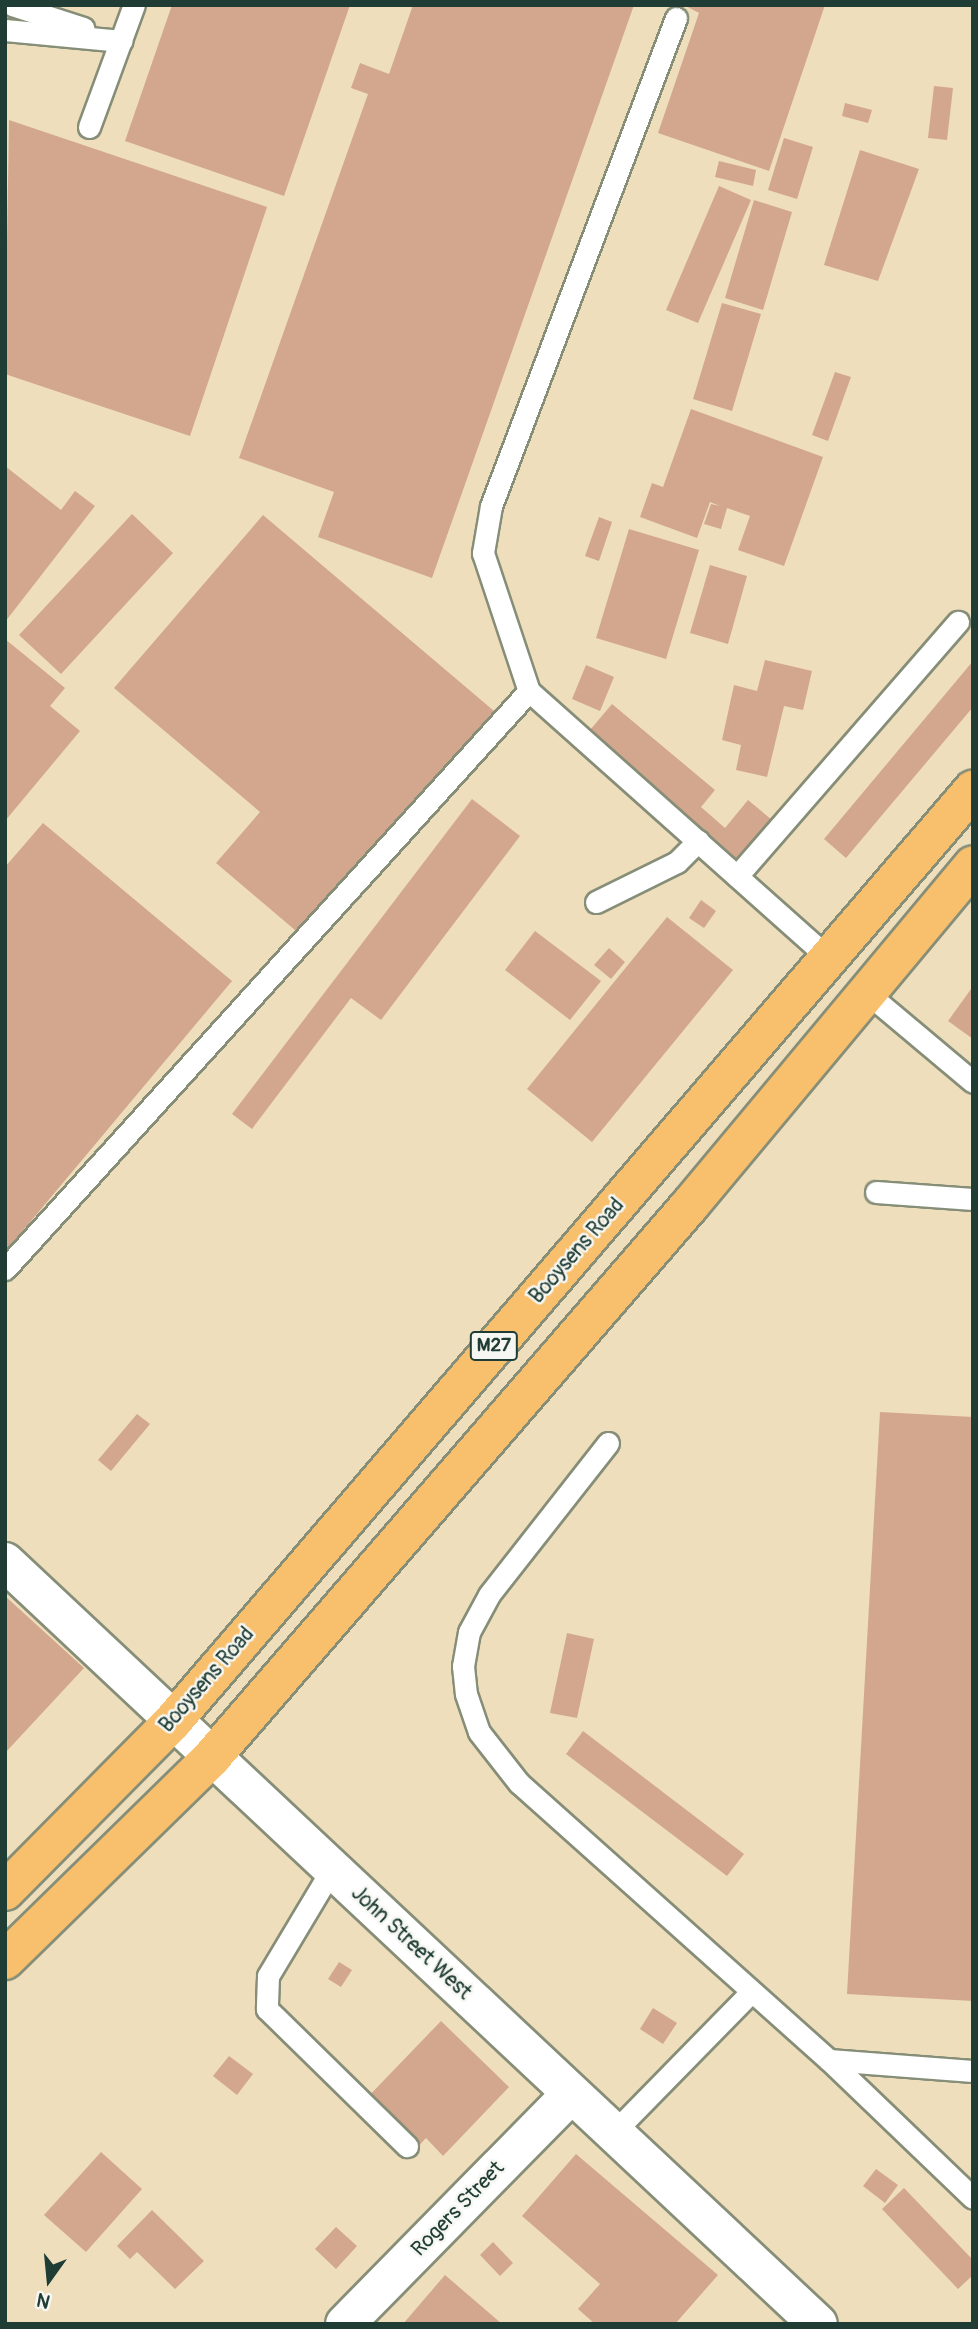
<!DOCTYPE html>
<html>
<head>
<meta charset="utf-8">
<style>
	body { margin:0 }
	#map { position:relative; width:978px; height:2329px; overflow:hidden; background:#eedebc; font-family:Pangolin,sans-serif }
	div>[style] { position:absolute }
	.building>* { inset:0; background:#d2a78e }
	.roads { filter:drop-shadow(2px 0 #868e78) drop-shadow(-2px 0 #868e78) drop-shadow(0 2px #868e78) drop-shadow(0 -2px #868e78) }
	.lane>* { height:21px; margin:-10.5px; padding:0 10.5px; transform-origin:10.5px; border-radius:10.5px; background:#fff }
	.street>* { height:38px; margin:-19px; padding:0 19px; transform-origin:19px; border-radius:19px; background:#fff }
	.primary>* { height:38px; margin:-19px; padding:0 19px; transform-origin:19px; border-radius:19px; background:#f8bf6c }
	span { translate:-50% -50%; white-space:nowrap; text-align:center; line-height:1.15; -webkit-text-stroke:5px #f6f6f2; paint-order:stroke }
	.shield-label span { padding:2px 5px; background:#f6f6f2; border:2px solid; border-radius:5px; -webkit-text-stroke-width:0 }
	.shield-label { font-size:19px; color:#1f3d34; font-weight:700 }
	.street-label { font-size:21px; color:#1f3d34 }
	.frame { position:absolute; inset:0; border:7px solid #1f3d34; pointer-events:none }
	.north { position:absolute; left:14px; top:2245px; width:70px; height:70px; -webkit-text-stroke:5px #f6f6f2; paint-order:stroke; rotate:195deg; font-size:19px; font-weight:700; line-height:28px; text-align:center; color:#1f3d34 }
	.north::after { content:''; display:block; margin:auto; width:24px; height:32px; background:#1f3d34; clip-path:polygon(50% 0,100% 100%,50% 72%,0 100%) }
</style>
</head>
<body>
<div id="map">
	<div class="building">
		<div style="clip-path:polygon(172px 5px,350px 5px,284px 196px,125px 141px)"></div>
		<div style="clip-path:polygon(413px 5px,634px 5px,432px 578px,318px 537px,334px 492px,239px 458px,368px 94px,351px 88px,360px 63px,389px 74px)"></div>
		<div style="clip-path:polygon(684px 5px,825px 5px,769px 171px,658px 133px,699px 13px)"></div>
		<div style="clip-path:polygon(934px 86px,953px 88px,947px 140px,928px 138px)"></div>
		<div style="clip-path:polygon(845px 103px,872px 110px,868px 123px,842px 116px)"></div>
		<div style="clip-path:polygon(9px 120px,267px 207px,190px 436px,5px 374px)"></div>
		<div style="clip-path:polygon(784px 138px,813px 147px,797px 199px,768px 190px)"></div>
		<div style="clip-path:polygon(860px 150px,919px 169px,878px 281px,824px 265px)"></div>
		<div style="clip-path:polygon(719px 161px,756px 170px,753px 186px,715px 177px)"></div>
		<div style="clip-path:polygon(719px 186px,751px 200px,698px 323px,666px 310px)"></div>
		<div style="clip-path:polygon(754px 200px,792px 212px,763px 310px,725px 298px)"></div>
		<div style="clip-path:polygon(722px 303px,761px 314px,732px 411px,693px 399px)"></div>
		<div style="clip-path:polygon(835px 372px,851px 377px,828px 441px,812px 435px)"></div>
		<div style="clip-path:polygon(691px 409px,823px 457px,784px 566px,738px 550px,750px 516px,727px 508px,721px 529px,704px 524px,711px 504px,720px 506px,710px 502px,697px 538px,640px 517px,652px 483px,663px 487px)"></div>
		<div style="clip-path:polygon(5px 466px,61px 510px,75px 491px,95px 506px,5px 622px)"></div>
		<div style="clip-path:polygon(132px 514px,173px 553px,61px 674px,19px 635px)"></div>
		<div style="clip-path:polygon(263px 515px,494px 711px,302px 936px,216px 863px,260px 812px,114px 688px)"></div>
		<div style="clip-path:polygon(599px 517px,612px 522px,599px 561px,585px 556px)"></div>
		<div style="clip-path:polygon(629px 529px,699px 550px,666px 659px,596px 638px)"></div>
		<div style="clip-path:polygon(710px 565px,747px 576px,728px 644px,690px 633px)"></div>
		<div style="clip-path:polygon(5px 639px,65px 688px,50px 706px,80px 731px,5px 821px)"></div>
		<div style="clip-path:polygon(765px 660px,812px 671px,803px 710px,784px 706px,767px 777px,736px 770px,741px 745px,722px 740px,734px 685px,757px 691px)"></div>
		<div style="clip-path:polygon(973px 661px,973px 707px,846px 858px,824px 839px)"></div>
		<div style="clip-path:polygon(586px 665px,614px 677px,600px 711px,572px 699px)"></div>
		<div style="clip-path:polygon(612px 704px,715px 790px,701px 807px,725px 828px,748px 800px,772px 820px,736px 862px,585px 736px)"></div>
		<div style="clip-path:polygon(472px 799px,520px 836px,381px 1020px,351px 998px,252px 1129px,232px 1114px)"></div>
		<div style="clip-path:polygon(43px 823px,232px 981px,5px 1252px,5px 867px)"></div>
		<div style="clip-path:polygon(701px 900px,716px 911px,704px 928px,689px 918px)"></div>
		<div style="clip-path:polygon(667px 917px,733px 970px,592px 1142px,527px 1089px)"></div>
		<div style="clip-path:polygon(535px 931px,601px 981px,570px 1020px,505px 970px)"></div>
		<div style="clip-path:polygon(609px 948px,625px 962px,611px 979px,594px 965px)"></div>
		<div style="clip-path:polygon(971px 989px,973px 990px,973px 1039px,948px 1021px)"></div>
		<div style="clip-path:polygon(880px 1412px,973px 1417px,973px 2001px,847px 1994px)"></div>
		<div style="clip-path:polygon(137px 1414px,150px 1424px,111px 1471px,98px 1460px)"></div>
		<div style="clip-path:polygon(5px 1596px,84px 1668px,5px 1753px)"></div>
		<div style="clip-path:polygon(567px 1633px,594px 1639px,577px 1718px,550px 1713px)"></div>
		<div style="clip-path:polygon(583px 1731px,744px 1854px,727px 1876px,566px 1754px)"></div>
		<div style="clip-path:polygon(339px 1962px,352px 1970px,341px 1987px,328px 1979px)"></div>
		<div style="clip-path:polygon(653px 2008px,677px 2023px,663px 2044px,640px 2029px)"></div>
		<div style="clip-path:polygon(441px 2021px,509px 2087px,443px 2156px,426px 2138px,414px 2151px,363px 2102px)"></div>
		<div style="clip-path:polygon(229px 2056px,253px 2074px,237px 2095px,213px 2076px)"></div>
		<div style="clip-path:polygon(101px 2152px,142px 2189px,86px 2252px,44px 2215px)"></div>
		<div style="clip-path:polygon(576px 2154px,718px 2275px,675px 2324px,595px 2324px,578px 2309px,600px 2284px,522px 2216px)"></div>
		<div style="clip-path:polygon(876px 2169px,898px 2185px,885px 2203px,863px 2186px)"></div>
		<div style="clip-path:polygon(904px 2188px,973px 2260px,973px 2275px,958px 2289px,882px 2209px)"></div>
		<div style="clip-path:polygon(152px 2210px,204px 2261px,175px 2289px,137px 2252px,130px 2259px,117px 2246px)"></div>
		<div style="clip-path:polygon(336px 2227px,357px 2246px,336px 2269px,315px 2249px)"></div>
		<div style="clip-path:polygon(493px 2242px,513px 2263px,500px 2276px,480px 2255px)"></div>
		<div style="clip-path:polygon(445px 2275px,502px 2324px,403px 2324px)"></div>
	</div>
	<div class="roads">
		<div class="lane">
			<div style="left:12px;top:5px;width:75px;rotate:17.9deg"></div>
			<div style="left:676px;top:18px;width:522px;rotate:110.76deg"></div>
			<div style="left:491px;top:506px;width:48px;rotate:99.7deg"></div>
			<div style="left:483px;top:553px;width:145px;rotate:71.6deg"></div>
			<div style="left:529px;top:691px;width:403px;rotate:41.7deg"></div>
			<div style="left:5px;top:30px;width:117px;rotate:5.4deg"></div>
			<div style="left:89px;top:127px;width:130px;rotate:-69.8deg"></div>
			<div style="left:737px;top:876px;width:337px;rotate:-49deg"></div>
			<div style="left:596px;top:902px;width:90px;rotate:-26.3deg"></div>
			<div style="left:677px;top:862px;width:30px;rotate:-45deg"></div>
			<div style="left:867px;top:993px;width:138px;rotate:40deg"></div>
			<div style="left:876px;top:1192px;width:97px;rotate:4.1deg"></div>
			<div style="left:5px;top:1269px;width:780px;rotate:-47.81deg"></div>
			<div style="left:608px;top:1443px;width:193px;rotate:128.1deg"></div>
			<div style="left:489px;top:1595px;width:42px;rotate:118.4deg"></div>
			<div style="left:469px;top:1632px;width:35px;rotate:100deg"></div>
			<div style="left:463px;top:1666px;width:28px;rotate:84deg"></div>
			<div style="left:466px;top:1694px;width:40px;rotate:71.1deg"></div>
			<div style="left:479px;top:1732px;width:65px;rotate:51.9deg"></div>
			<div style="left:519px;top:1783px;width:416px;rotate:41.8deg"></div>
			<div style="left:829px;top:2060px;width:199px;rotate:43.8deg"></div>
			<div style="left:332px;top:1869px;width:125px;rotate:120.9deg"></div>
			<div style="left:268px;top:1976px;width:33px;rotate:92deg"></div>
			<div style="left:267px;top:2009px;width:196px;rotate:44.4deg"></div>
			<div style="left:829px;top:2060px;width:144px;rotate:4.4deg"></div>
			<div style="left:613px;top:2133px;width:197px;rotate:-45.6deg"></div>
		</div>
		<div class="street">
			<div style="left:5px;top:1562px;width:1114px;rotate:43.15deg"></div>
			<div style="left:345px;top:2324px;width:322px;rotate:-45.5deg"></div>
		</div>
		<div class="primary">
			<div style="left:5px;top:1891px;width:239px;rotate:-45.3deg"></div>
			<div style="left:173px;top:1721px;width:1228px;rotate:-49.33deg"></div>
			<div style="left:5px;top:1960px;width:290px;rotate:-44.4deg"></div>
			<div style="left:212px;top:1757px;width:730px;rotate:-49.11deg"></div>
			<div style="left:690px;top:1205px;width:442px;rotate:-50.2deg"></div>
		</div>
	</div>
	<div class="shield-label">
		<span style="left:494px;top:1346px">M27</span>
	</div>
	<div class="street-label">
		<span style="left:577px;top:1251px;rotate:-49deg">Booysens Road</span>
		<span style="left:207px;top:1680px;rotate:-49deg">Booysens Road</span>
		<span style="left:411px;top:1943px;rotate:43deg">John Street West</span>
		<span style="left:458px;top:2209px;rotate:-46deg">Rogers Street</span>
	</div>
	<div class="frame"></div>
	<div class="north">N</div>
</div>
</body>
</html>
